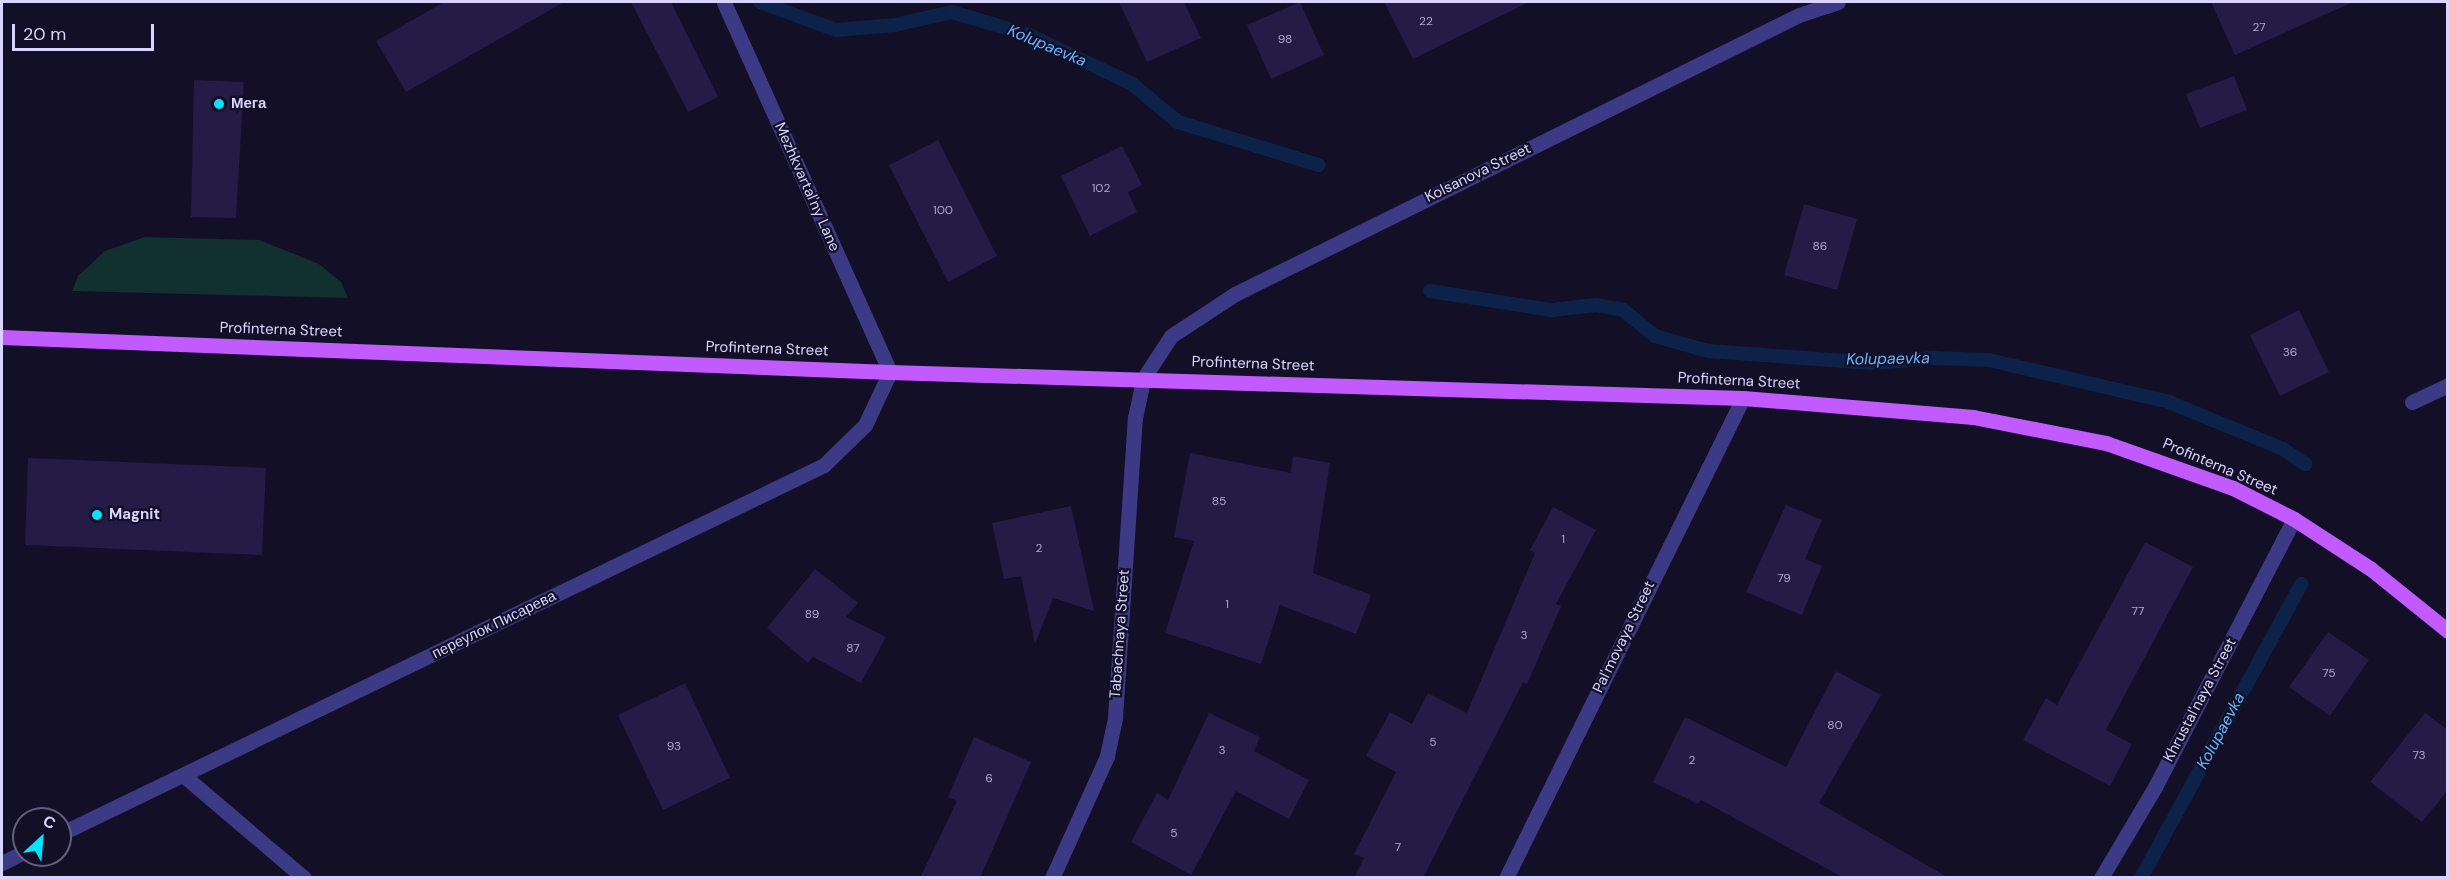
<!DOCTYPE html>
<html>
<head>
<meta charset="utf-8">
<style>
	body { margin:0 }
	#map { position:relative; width:2449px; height:879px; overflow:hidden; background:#130f26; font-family:"DM Sans",sans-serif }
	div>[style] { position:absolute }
	.green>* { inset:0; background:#12302f }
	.stream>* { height:14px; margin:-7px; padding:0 7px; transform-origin:7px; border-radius:7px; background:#0c2248 }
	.building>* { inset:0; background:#241b47 }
	.minor>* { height:15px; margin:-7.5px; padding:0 7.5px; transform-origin:7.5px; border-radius:7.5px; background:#3d3a85 }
	.major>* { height:15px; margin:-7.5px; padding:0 7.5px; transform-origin:7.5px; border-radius:7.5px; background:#c25bff }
	.dots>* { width:16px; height:16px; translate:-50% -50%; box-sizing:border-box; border:3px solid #130f26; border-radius:50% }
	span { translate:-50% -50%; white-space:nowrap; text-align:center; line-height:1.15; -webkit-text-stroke:4.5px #130f26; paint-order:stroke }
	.number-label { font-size:12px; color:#aca6d1 }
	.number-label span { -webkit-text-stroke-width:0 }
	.poi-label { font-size:15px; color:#d9d4ff; font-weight:700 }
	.left { translate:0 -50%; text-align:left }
	.street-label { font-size:15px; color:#d9d4ff }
	.water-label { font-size:16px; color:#62b6ff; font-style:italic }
	.frame { position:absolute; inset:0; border:3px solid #d9d4ff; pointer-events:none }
	.north { position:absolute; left:12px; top:807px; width:60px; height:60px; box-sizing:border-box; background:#130f26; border:2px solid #625e7d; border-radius:50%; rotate:26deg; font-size:16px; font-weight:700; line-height:24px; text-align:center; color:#d9d4ff }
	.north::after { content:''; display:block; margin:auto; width:21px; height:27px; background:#00e5ff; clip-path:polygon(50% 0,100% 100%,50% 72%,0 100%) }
	.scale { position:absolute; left:12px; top:24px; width:142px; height:27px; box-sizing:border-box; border:3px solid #d9d4ff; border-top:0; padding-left:8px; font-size:18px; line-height:21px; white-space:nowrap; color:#d9d4ff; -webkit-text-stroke:4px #130f26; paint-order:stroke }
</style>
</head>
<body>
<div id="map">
	<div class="green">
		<div style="clip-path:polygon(145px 237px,259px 240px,319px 264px,341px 282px,348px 298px,72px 291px,78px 276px,105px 251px)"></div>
	</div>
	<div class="stream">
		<div style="left:760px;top:2px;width:81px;rotate:20.2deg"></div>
		<div style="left:836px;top:30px;width:59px;rotate:-4.8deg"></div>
		<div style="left:895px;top:25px;width:58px;rotate:-12.8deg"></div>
		<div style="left:952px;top:12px;width:80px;rotate:16.6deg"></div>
		<div style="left:1029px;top:35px;width:114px;rotate:25.4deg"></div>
		<div style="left:1132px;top:84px;width:60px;rotate:39.6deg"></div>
		<div style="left:1178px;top:122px;width:147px;rotate:17deg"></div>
		<div style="left:1430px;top:291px;width:123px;rotate:8.9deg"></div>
		<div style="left:1552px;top:310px;width:44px;rotate:-6.5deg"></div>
		<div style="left:1596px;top:305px;width:27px;rotate:10deg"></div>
		<div style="left:1623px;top:310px;width:41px;rotate:39.1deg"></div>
		<div style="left:1655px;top:336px;width:55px;rotate:15.8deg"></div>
		<div style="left:1708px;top:351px;width:164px;rotate:4.2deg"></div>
		<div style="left:1872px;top:363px;width:61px;rotate:-4.7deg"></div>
		<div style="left:1933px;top:358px;width:56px;rotate:2deg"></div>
		<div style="left:1989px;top:360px;width:185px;rotate:13.1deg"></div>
		<div style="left:2169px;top:402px;width:123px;rotate:22.4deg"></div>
		<div style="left:2283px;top:449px;width:27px;rotate:34deg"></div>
		<div style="left:2141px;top:878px;width:335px;rotate:-61.4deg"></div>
	</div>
	<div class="building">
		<div style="clip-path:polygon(444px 2px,564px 2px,406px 92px,376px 41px)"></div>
		<div style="clip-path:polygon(631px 2px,671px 2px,718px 97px,688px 112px)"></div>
		<div style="clip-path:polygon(1119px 2px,1184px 2px,1201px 38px,1147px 62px)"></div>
		<div style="clip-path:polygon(1300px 2px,1324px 55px,1271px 79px,1247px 25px)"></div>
		<div style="clip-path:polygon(1384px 2px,1529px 2px,1413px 59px)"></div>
		<div style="clip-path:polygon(2211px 2px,2353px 2px,2235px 55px)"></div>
		<div style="clip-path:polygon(2234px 76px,2247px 110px,2200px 128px,2186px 94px)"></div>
		<div style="clip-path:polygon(194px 80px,244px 82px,236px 218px,191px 217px)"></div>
		<div style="clip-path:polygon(938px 140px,997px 256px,948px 282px,889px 165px)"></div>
		<div style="clip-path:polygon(1122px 146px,1142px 185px,1128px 192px,1137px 212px,1090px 236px,1061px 176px)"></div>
		<div style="clip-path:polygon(1804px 204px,1857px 219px,1837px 290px,1784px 275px)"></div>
		<div style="clip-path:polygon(2299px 310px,2329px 372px,2280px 396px,2250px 335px)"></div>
		<div style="clip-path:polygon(1190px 453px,1291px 473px,1293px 456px,1330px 463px,1313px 573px,1371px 595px,1356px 634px,1280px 605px,1261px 664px,1165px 633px,1194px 541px,1174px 537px)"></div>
		<div style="clip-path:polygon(28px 458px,266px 468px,262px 555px,25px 545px)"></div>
		<div style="clip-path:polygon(1786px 505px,1822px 520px,1805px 559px,1822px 566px,1802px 615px,1746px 592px)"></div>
		<div style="clip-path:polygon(1071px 506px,1094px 611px,1053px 598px,1035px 644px,1021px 576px,1004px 579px,992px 523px)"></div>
		<div style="clip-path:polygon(1553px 507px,1596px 530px,1556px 604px,1561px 606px,1527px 684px,1523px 682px,1423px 878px,1354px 878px,1364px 858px,1354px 854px,1396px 772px,1366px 756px,1390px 712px,1412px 724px,1428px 693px,1467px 713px,1535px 553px,1530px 550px)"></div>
		<div style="clip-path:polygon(2145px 542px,2193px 567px,2106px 730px,2132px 744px,2110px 786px,2023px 740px,2046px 698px,2057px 705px)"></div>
		<div style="clip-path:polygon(815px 569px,858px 603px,846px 617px,886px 637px,861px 683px,813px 657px,808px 663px,767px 628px)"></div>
		<div style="clip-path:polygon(2328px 632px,2369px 660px,2330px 716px,2289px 687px)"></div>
		<div style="clip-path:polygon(1836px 671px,1881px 695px,1819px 803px,1949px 878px,1844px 878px,1701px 800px,1698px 804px,1653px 782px,1685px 717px,1786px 767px)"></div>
		<div style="clip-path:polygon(685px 683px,730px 778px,663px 810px,618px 715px)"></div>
		<div style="clip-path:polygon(1209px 713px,1260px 737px,1254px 751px,1309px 780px,1289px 819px,1236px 791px,1191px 875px,1131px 842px,1157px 793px,1168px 800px)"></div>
		<div style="clip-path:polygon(2425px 713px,2448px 730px,2448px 790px,2422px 822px,2370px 782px)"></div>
		<div style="clip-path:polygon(974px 737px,1031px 762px,980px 878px,920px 878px,957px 801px,948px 797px)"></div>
	</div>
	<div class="minor">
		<div style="left:2412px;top:402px;width:40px;rotate:-25deg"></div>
		<div style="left:183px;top:775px;width:159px;rotate:40.4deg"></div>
		<div style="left:60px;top:834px;width:848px;rotate:-25.78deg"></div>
		<div style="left:824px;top:465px;width:57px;rotate:-44.3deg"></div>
		<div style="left:865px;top:425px;width:59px;rotate:-64.7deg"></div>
		<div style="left:890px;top:372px;width:406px;rotate:-114.2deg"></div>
		<div style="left:2px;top:863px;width:25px;rotate:-27deg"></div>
		<div style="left:1052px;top:878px;width:134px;rotate:-65.7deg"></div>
		<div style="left:1107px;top:756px;width:40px;rotate:-78deg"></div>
		<div style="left:1115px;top:717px;width:300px;rotate:-86.2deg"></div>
		<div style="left:1135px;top:418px;width:40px;rotate:-78deg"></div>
		<div style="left:1143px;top:379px;width:51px;rotate:-56.9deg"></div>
		<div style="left:1171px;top:336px;width:77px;rotate:-33.3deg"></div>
		<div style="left:1235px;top:294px;width:629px;rotate:-26.32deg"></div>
		<div style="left:1799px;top:15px;width:41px;rotate:-18.4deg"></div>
		<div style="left:1506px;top:878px;width:535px;rotate:-63.72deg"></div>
		<div style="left:2101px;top:878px;width:106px;rotate:-59.3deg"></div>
		<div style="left:2155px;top:787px;width:302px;rotate:-62.6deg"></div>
	</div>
	<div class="major">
		<div style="left:2px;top:337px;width:889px;rotate:2.26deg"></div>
		<div style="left:890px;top:372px;width:853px;rotate:1.75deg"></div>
		<div style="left:1743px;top:398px;width:231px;rotate:4.7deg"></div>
		<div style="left:1973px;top:417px;width:136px;rotate:11.1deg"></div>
		<div style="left:2106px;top:443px;width:135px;rotate:19.5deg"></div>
		<div style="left:2233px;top:488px;width:68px;rotate:26.9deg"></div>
		<div style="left:2294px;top:519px;width:92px;rotate:33deg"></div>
		<div style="left:2371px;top:569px;width:99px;rotate:38.8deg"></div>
	</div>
	<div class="dots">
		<div style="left:219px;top:104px;background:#00e5ff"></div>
		<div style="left:97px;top:515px;background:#00e5ff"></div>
	</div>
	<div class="number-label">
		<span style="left:1426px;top:22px">22</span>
		<span style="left:2259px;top:28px">27</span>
		<span style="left:1285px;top:40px">98</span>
		<span style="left:1101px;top:189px">102</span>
		<span style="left:943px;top:211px">100</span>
		<span style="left:1820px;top:247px">86</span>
		<span style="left:2290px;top:353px">36</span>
		<span style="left:1219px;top:502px">85</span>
		<span style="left:1563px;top:540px">1</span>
		<span style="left:1039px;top:549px">2</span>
		<span style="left:1784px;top:579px">79</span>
		<span style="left:1227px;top:605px">1</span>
		<span style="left:2138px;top:612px">77</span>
		<span style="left:812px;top:615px">89</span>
		<span style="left:1524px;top:636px">3</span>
		<span style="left:853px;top:649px">87</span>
		<span style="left:2329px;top:674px">75</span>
		<span style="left:1835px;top:726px">80</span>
		<span style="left:1433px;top:743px">5</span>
		<span style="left:674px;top:747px">93</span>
		<span style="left:1222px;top:751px">3</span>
		<span style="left:2419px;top:756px">73</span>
		<span style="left:1692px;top:761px">2</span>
		<span style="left:989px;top:779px">6</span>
		<span style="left:1174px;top:834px">5</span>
		<span style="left:1398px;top:848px">7</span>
	</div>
	<div class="poi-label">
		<span class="left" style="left:231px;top:104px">Мега</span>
		<span class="left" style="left:109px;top:515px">Magnit</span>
	</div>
	<div class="street-label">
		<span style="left:1478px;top:173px;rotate:-26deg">Kolsanova Street</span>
		<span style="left:807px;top:187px;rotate:66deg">Mezhkvartal'ny Lane</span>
		<span style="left:281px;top:330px;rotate:2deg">Profinterna Street</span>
		<span style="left:767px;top:349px;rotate:2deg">Profinterna Street</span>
		<span style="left:1253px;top:364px;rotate:2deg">Profinterna Street</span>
		<span style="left:1739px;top:381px;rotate:3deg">Profinterna Street</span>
		<span style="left:2220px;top:467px;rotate:23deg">Profinterna Street</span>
		<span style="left:494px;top:625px;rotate:-26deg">переулок Писарева</span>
		<span style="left:1120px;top:634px;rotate:-86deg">Tabachnaya Street</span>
		<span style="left:1624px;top:637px;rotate:-64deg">Pal'movaya Street</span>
		<span style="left:2200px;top:700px;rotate:-62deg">Khrustal'naya Street</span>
	</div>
	<div class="water-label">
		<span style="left:1047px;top:46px;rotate:23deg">Kolupaevka</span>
		<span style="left:1888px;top:359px;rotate:-1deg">Kolupaevka</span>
		<span style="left:2221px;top:731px;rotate:-62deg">Kolupaevka</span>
	</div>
	<div class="frame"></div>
	<div class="north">С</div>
	<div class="scale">20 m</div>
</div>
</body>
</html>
